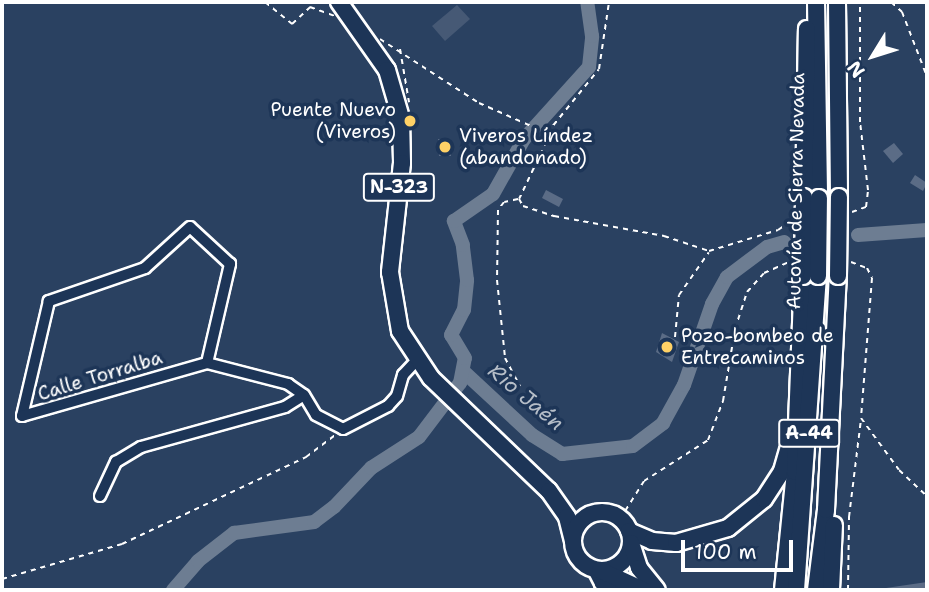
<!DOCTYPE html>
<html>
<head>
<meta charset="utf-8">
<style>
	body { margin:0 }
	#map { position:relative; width:929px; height:592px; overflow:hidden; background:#2a4161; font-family:"Shantell Sans",sans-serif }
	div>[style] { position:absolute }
	.green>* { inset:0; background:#465975 }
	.river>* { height:14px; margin:-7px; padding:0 7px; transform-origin:7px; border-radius:7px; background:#6d7d92 }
	.building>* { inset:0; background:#5b6c86 }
	.path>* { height:2px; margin-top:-1px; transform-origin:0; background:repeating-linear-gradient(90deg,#fff 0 5px,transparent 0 10px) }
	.roads { filter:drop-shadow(2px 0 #fff) drop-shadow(-2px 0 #fff) drop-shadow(0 2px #fff) drop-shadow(0 -2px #fff) }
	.minor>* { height:10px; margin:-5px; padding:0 5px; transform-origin:5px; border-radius:5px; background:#1d3557 }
	.highway>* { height:16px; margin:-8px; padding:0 8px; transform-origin:8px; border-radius:8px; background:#1d3557 }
	.highway>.ring { margin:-8px; padding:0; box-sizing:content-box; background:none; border:16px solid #1d3557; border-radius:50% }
	.bridges { filter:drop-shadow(2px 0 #fff) drop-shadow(-2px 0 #fff) drop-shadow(0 2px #fff) drop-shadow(0 -2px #fff) }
	.highway-bridge>* { height:16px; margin:-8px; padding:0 8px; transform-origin:8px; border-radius:8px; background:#1d3557 }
	.dots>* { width:19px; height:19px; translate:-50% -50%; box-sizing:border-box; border:4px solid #1d3557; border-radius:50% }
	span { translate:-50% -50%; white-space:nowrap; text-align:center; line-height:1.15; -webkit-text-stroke:7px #1d3557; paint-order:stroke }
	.shield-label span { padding:2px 5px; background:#1d3557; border:2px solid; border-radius:5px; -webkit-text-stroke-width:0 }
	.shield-label { font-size:18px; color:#fff; font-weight:700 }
	.poi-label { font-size:19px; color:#fff }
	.right { translate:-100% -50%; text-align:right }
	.left { translate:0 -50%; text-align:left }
	.street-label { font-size:19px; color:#fff }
	.water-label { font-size:21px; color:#b6bec8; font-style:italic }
	.frame { position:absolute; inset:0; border:4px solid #fff; pointer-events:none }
	.north { position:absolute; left:838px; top:21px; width:70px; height:70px; -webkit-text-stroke:5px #1d3557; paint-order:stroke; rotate:232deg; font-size:19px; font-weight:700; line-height:28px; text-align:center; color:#fff }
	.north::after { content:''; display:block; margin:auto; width:24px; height:32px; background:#fff; clip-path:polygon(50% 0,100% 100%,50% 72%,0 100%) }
	.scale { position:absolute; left:681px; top:540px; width:112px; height:32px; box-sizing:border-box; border:4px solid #fff; border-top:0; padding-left:9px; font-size:21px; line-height:24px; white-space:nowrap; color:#fff; -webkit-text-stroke:5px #1d3557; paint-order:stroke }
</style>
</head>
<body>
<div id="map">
	<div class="green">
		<div style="clip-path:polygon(457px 5px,470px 19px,445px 41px,432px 26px)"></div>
	</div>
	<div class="river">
		<div style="left:858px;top:235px;width:69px;rotate:-4.1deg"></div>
		<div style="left:463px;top:371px;width:94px;rotate:42.8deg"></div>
		<div style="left:532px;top:435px;width:36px;rotate:32deg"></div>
		<div style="left:562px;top:454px;width:71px;rotate:-6.4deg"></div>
		<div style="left:633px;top:446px;width:38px;rotate:-37deg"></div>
		<div style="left:663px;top:423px;width:43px;rotate:-61.1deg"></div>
		<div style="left:684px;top:385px;width:86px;rotate:-70.9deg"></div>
		<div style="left:712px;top:304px;width:31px;rotate:-61deg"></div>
		<div style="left:727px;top:277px;width:50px;rotate:-36.9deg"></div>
		<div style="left:767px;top:247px;width:18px;rotate:-16deg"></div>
		<div style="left:173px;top:590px;width:38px;rotate:-49deg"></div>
		<div style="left:198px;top:561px;width:46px;rotate:-37.9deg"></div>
		<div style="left:234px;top:533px;width:81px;rotate:-7.8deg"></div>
		<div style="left:314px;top:522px;width:25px;rotate:-37deg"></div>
		<div style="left:334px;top:507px;width:54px;rotate:-46.5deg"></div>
		<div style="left:371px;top:468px;width:57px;rotate:-32.9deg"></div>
		<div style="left:419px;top:437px;width:68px;rotate:-52.8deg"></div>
		<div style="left:460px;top:383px;width:25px;rotate:-79deg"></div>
		<div style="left:465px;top:358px;width:27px;rotate:-121deg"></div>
		<div style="left:451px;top:335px;width:28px;rotate:-63deg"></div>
		<div style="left:464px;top:310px;width:30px;rotate:-84deg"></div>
		<div style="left:467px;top:280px;width:35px;rotate:-97deg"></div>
		<div style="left:463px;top:245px;width:26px;rotate:-111deg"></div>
		<div style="left:454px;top:221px;width:47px;rotate:-34.7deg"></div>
		<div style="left:493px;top:194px;width:63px;rotate:-60.6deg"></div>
		<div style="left:524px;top:139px;width:97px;rotate:-47.9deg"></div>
		<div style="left:589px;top:67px;width:31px;rotate:-84deg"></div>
		<div style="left:592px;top:36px;width:34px;rotate:-98deg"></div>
	</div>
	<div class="building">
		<div style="clip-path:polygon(438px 139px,450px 139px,451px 156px,439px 156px)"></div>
		<div style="clip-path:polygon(894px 143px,903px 154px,893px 163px,883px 151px)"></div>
		<div style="clip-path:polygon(915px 175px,927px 183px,923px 191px,910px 183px)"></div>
		<div style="clip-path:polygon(546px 190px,563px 199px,559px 207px,542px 198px)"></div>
		<div style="clip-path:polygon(662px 333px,679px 342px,672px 362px,656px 352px)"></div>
		<div style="clip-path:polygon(927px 582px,927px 590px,886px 588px)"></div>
	</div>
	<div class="path">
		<div style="left:265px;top:2px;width:35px;rotate:39deg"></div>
		<div style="left:292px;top:24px;width:25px;rotate:-43deg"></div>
		<div style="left:310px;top:7px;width:29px;rotate:20deg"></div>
		<div style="left:891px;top:2px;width:15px;rotate:42deg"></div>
		<div style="left:902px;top:12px;width:66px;rotate:68.8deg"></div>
		<div style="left:926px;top:74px;width:17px;rotate:87deg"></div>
		<div style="left:380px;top:39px;width:118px;rotate:32.9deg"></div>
		<div style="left:479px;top:103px;width:74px;rotate:23.8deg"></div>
		<div style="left:547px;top:133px;width:82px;rotate:-50.9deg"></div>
		<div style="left:599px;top:69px;width:68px;rotate:-81.5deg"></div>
		<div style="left:400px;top:49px;width:54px;rotate:80.4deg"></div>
		<div style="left:551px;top:132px;width:74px;rotate:115.5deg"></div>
		<div style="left:519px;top:199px;width:8px;rotate:60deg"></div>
		<div style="left:523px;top:206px;width:33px;rotate:18deg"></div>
		<div style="left:554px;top:216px;width:112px;rotate:10.3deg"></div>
		<div style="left:664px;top:236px;width:47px;rotate:18.4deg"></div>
		<div style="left:709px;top:251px;width:72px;rotate:-16.9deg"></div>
		<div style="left:778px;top:230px;width:16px;rotate:-35deg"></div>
		<div style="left:518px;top:199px;width:14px;rotate:168deg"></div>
		<div style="left:504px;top:202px;width:10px;rotate:127deg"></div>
		<div style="left:498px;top:210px;width:70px;rotate:90.8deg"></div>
		<div style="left:497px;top:280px;width:78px;rotate:84.1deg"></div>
		<div style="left:505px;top:358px;width:32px;rotate:62deg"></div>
		<div style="left:852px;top:212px;width:15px;rotate:-20deg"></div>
		<div style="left:866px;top:207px;width:17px;rotate:-83deg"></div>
		<div style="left:868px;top:190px;width:68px;rotate:-96.7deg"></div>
		<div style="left:860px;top:122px;width:120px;rotate:-90deg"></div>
		<div style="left:851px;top:262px;width:17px;rotate:21deg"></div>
		<div style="left:867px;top:268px;width:11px;rotate:63deg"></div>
		<div style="left:872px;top:278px;width:140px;rotate:94.5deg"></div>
		<div style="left:861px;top:418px;width:64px;rotate:53.8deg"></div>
		<div style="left:899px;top:470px;width:38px;rotate:43deg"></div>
		<div style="left:675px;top:337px;width:42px;rotate:-84.6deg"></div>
		<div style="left:679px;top:295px;width:52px;rotate:-55.1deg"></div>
		<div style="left:620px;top:519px;width:45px;rotate:-57.7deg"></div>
		<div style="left:644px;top:481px;width:76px;rotate:-32.6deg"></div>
		<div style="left:708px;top:440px;width:42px;rotate:-69deg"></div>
		<div style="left:723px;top:401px;width:73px;rotate:-80.5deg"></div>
		<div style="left:735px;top:329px;width:39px;rotate:-72deg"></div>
		<div style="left:747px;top:292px;width:25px;rotate:-48deg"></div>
		<div style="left:764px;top:273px;width:30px;rotate:-24deg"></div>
		<div style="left:2px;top:579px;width:125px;rotate:-16.3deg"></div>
		<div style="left:122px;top:544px;width:204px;rotate:-25.3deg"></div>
		<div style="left:306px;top:457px;width:38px;rotate:-37deg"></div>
		<div style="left:848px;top:590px;width:73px;rotate:-89.2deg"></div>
		<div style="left:849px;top:517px;width:99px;rotate:-83deg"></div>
	</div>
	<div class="roads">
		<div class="minor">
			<div style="left:207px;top:363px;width:102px;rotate:-76.9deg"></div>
			<div style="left:230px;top:264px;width:54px;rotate:-137.2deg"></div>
			<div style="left:190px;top:227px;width:61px;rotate:137.7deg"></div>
			<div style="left:145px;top:268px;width:102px;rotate:161deg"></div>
			<div style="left:49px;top:301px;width:118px;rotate:103.2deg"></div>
			<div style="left:22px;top:416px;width:192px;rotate:-16deg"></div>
			<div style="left:207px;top:363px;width:84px;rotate:14.5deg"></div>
			<div style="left:288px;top:384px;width:19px;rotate:35deg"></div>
			<div style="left:304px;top:395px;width:23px;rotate:59deg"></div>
			<div style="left:316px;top:415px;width:30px;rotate:27deg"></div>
			<div style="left:343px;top:429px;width:51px;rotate:-27.1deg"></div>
			<div style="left:388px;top:406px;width:13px;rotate:-48deg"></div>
			<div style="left:397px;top:396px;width:22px;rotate:-74deg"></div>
			<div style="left:403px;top:375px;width:21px;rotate:-47deg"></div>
			<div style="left:100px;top:496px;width:38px;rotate:-65deg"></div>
			<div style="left:116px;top:462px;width:29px;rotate:-31deg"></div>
			<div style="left:141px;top:447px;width:149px;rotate:-15.5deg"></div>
			<div style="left:285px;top:407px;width:22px;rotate:-32deg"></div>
			<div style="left:592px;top:568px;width:18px;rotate:63deg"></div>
			<div style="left:600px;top:584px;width:24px;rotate:15deg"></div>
		</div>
		<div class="highway">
			<div style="left:339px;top:2px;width:83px;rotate:54.8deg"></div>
			<div style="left:387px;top:70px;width:50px;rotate:73.7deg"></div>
			<div style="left:401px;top:118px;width:45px;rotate:88.7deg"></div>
			<div style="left:402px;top:163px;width:110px;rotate:96.3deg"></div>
			<div style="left:390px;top:272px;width:60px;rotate:80.4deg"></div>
			<div style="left:400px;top:331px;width:56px;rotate:56.6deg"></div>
			<div style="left:431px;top:378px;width:163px;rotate:43.8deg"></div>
			<div style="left:549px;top:491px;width:32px;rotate:55deg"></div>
			<div style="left:567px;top:517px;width:25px;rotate:76deg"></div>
			<div style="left:816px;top:2px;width:196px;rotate:89.1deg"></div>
			<div style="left:837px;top:2px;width:195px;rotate:89.4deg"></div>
			<div style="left:804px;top:197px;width:168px;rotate:-89deg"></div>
			<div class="ring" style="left:573px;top:512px;width:42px;height:42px"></div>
			<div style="left:629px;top:531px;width:25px;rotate:23deg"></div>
			<div style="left:652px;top:541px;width:24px;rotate:5deg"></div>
			<div style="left:676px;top:543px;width:54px;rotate:-16.1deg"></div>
			<div style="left:728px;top:528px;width:46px;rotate:-38.9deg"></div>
			<div style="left:764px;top:499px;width:33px;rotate:-57deg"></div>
			<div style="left:782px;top:471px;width:26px;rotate:-74deg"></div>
			<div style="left:631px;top:543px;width:26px;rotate:72deg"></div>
			<div style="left:639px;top:568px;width:28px;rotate:51deg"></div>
			<div style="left:600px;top:570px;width:47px;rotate:24.9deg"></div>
			<div style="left:783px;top:590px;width:119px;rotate:-84.2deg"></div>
			<div style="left:795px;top:472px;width:196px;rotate:-87.7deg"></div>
			<div style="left:796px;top:590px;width:315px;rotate:-86deg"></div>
			<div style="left:816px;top:590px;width:81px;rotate:-82.9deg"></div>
			<div style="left:826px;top:510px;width:234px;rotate:-87.1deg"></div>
			<div style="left:831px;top:590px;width:65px;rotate:-87.4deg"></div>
		</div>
	</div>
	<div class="bridges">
		<div class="highway-bridge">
			<div style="left:803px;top:276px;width:79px;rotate:-89.3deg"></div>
			<div style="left:818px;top:276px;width:78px;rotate:-89.3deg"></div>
			<div style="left:838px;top:276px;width:79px;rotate:-89.3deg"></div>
		</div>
	</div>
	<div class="dots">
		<div style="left:410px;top:121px;background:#ffd166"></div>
		<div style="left:445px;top:147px;background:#ffd166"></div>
		<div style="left:667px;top:347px;background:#ffd166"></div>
	</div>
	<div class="shield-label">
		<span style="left:399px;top:187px">N-323</span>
		<span style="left:809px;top:433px">A-44</span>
	</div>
	<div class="poi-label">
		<span class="right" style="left:396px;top:121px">Puente Nuevo<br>(Viveros)</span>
		<span class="left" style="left:459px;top:147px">Viveros Líndez<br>(abandonado)</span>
		<span class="left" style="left:681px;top:347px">Pozo-bombeo de<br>Entrecaminos</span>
	</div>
	<div class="street-label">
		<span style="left:796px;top:191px;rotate:-89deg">Autovía de Sierra Nevada</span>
		<span style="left:100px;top:376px;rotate:-17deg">Calle Torralba</span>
	</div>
	<div class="water-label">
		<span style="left:526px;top:397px;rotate:40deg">Rio Jaén</span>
	</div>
	<div class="frame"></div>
	<div class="north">N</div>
	<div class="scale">100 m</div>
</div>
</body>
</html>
